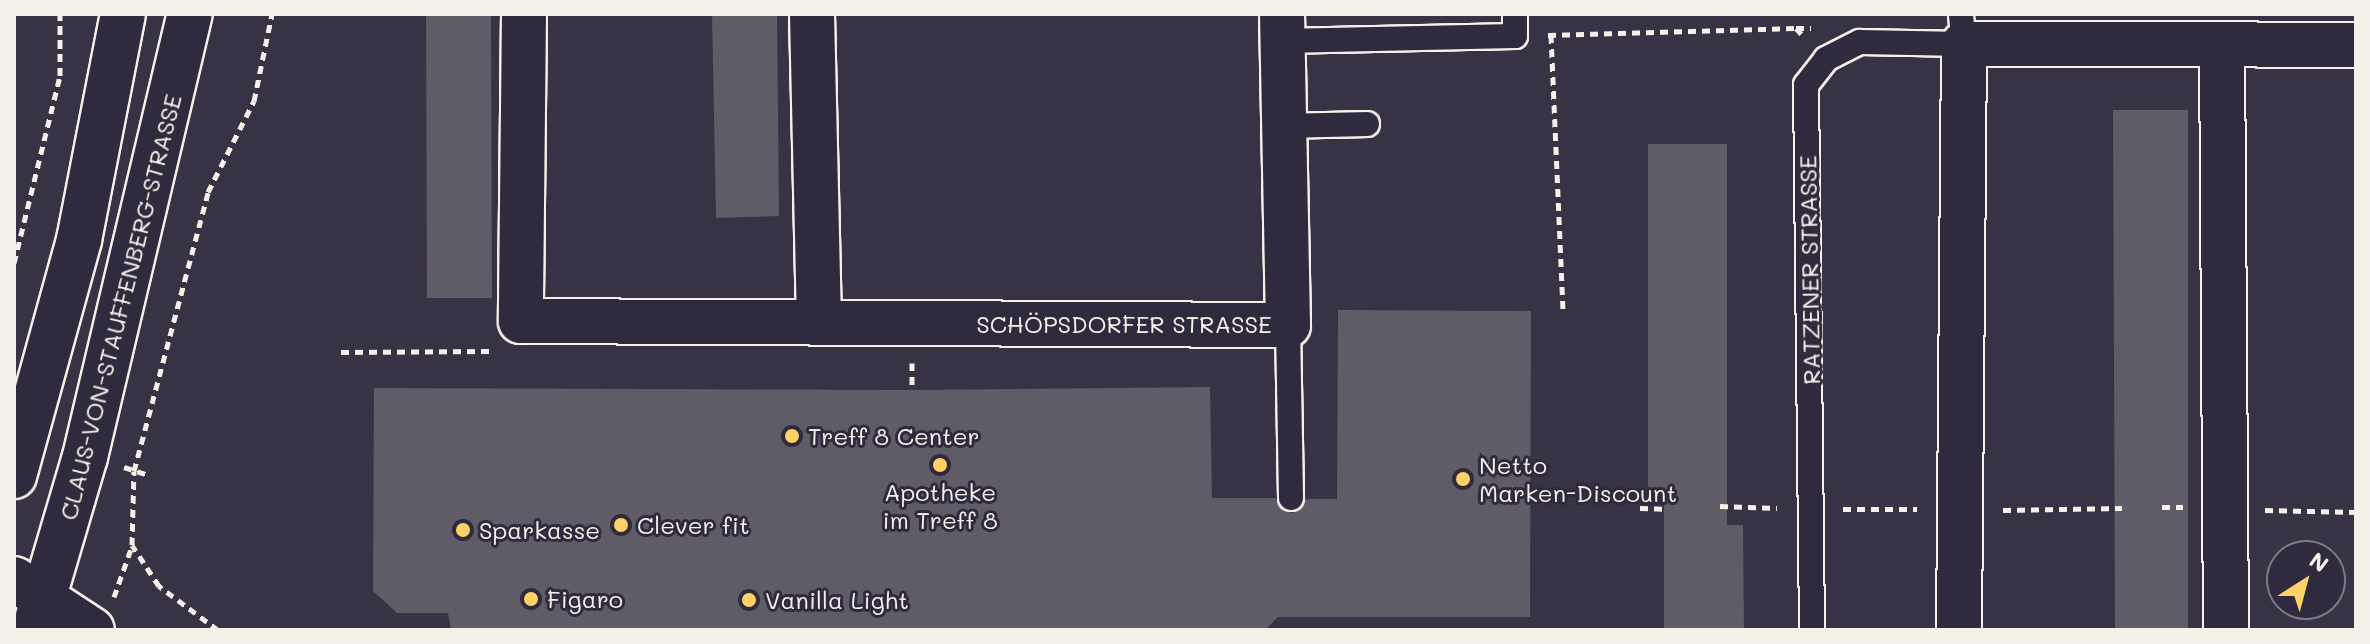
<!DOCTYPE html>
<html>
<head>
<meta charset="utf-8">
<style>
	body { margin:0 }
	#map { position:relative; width:2370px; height:644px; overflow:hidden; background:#373244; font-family:Mali,sans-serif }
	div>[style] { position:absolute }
	.building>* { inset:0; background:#5f5c67 }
	.path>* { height:5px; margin-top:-2.5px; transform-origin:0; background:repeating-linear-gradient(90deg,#f4f1e8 0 8px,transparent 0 14px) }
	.roads { filter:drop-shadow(2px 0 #f4f1e8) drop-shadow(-2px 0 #f4f1e8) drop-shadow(0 2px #f4f1e8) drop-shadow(0 -2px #f4f1e8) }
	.lane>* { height:24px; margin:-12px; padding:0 12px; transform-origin:12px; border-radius:12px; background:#2f2a3d }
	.street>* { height:44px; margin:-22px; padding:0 22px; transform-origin:22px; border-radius:22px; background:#2f2a3d }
	.secondary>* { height:44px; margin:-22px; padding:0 22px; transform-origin:22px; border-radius:22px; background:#2f2a3d }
	.dots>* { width:22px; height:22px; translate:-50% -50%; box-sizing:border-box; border:4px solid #2f2a3d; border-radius:50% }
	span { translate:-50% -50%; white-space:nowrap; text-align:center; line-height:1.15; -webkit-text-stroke:6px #2f2a3d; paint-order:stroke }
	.street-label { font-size:24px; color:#f4f1e8 }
	.poi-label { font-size:24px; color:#f4f1e8 }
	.left { translate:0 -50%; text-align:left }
	.frame { position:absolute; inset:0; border:16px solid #f4f1e8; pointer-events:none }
	.north { position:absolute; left:2266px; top:540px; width:80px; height:80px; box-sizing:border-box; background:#2f2a3d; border:2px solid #7e7a81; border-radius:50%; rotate:36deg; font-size:22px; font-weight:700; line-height:32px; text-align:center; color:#f4f1e8 }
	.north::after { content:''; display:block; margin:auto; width:28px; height:36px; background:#ffd166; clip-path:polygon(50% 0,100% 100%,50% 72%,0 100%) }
</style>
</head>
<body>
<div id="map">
	<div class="building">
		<div style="clip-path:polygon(426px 14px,491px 14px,492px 298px,427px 298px)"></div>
		<div style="clip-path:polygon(712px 14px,777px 14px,779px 216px,716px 218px)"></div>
		<div style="clip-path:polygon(2113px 110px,2188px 110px,2188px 630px,2115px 630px)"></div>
		<div style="clip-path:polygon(1648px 144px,1727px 144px,1727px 525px,1743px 525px,1744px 630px,1664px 630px,1664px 489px,1648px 489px)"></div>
		<div style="clip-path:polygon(1338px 310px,1531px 311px,1530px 617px,1278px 617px,1265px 630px,451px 630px,448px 613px,397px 613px,373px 591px,374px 388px,912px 390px,1210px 387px,1212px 498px,1276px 498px,1283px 511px,1292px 513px,1299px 510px,1306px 499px,1337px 499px)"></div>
	</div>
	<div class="path">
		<div style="left:1796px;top:28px;width:15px"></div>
		<div style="left:1548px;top:35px;width:248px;rotate:-1.6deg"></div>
		<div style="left:1796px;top:28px;width:13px;rotate:48deg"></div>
		<div style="left:1551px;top:35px;width:277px;rotate:87.5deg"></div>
		<div style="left:14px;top:263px;width:193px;rotate:-76.2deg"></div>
		<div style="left:60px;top:76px;width:62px;rotate:-90deg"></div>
		<div style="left:341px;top:352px;width:151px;rotate:-0.4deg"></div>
		<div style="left:912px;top:363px;width:27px;rotate:90deg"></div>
		<div style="left:124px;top:467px;width:23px;rotate:18deg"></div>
		<div style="left:1720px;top:506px;width:57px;rotate:2deg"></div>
		<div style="left:2162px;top:507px;width:21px"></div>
		<div style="left:1640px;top:508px;width:24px;rotate:2deg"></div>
		<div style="left:1843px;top:509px;width:74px"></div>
		<div style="left:2003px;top:510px;width:119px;rotate:-1deg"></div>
		<div style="left:2265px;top:510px;width:91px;rotate:1.3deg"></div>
		<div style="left:114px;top:597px;width:54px;rotate:-70.6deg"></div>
		<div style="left:218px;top:630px;width:74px;rotate:-143.3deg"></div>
		<div style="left:159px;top:586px;width:49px;rotate:-123.4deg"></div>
		<div style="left:132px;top:545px;width:74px;rotate:-88.5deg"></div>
		<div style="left:134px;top:471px;width:289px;rotate:-75.1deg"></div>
		<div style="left:208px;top:192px;width:102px;rotate:-63.2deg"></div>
		<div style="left:254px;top:101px;width:89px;rotate:-78.3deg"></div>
	</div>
	<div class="roads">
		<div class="lane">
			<div style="left:1282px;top:41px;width:233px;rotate:-1.2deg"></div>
			<div style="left:1515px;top:36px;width:22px;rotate:-90deg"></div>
			<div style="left:1283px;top:126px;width:84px;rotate:-1.4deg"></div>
			<div style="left:1288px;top:325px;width:173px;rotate:89deg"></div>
			<div style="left:1812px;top:630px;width:545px;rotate:-90.63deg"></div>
			<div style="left:1806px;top:85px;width:33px;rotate:-52deg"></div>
			<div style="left:1826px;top:59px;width:38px;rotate:-27deg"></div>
			<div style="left:1860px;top:42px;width:104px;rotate:1.1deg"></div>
			<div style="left:1964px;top:44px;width:30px;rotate:-96deg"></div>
		</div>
		<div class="street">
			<div style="left:524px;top:14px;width:307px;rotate:90.6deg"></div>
			<div style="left:521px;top:321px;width:767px;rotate:0.3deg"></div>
			<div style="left:1288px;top:325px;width:311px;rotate:-91.1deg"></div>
			<div style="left:812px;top:14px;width:308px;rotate:88.7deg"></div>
			<div style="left:2222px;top:46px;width:584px;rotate:89.61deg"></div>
			<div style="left:1959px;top:630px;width:586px;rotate:-89.51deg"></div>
			<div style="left:1964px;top:44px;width:392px;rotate:0.1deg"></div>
		</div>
		<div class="secondary">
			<div style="left:14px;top:476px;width:245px;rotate:-74.6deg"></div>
			<div style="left:79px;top:240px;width:230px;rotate:-79deg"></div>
			<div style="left:14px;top:579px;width:93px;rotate:33.2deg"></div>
			<div style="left:34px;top:630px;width:180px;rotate:-73.6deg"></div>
			<div style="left:85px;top:457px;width:455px;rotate:-76.7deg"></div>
		</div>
	</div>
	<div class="dots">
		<div style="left:792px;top:436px;background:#ffd166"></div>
		<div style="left:940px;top:465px;background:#ffd166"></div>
		<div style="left:1463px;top:479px;background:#ffd166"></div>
		<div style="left:621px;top:525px;background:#ffd166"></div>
		<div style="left:463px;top:530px;background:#ffd166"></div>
		<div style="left:531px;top:599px;background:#ffd166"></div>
		<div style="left:749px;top:600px;background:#ffd166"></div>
	</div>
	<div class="street-label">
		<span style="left:1809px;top:270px;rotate:-91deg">RATZENER STRASSE</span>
		<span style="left:120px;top:307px;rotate:-76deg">CLAUS-VON-STAUFFENBERG-STRASSE</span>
		<span style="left:1124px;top:324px">SCHÖPSDORFER STRASSE</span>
	</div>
	<div class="poi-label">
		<span class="left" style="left:808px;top:436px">Treff 8 Center</span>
		<span class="left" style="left:1479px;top:479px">Netto<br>Marken-Discount</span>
		<span style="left:940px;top:506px">Apotheke<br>im Treff 8</span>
		<span class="left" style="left:637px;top:525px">Clever fit</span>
		<span class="left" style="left:479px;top:530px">Sparkasse</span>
		<span class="left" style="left:547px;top:599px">Figaro</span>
		<span class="left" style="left:765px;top:600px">Vanilla Light</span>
	</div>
	<div class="frame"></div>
	<div class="north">N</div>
</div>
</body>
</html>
